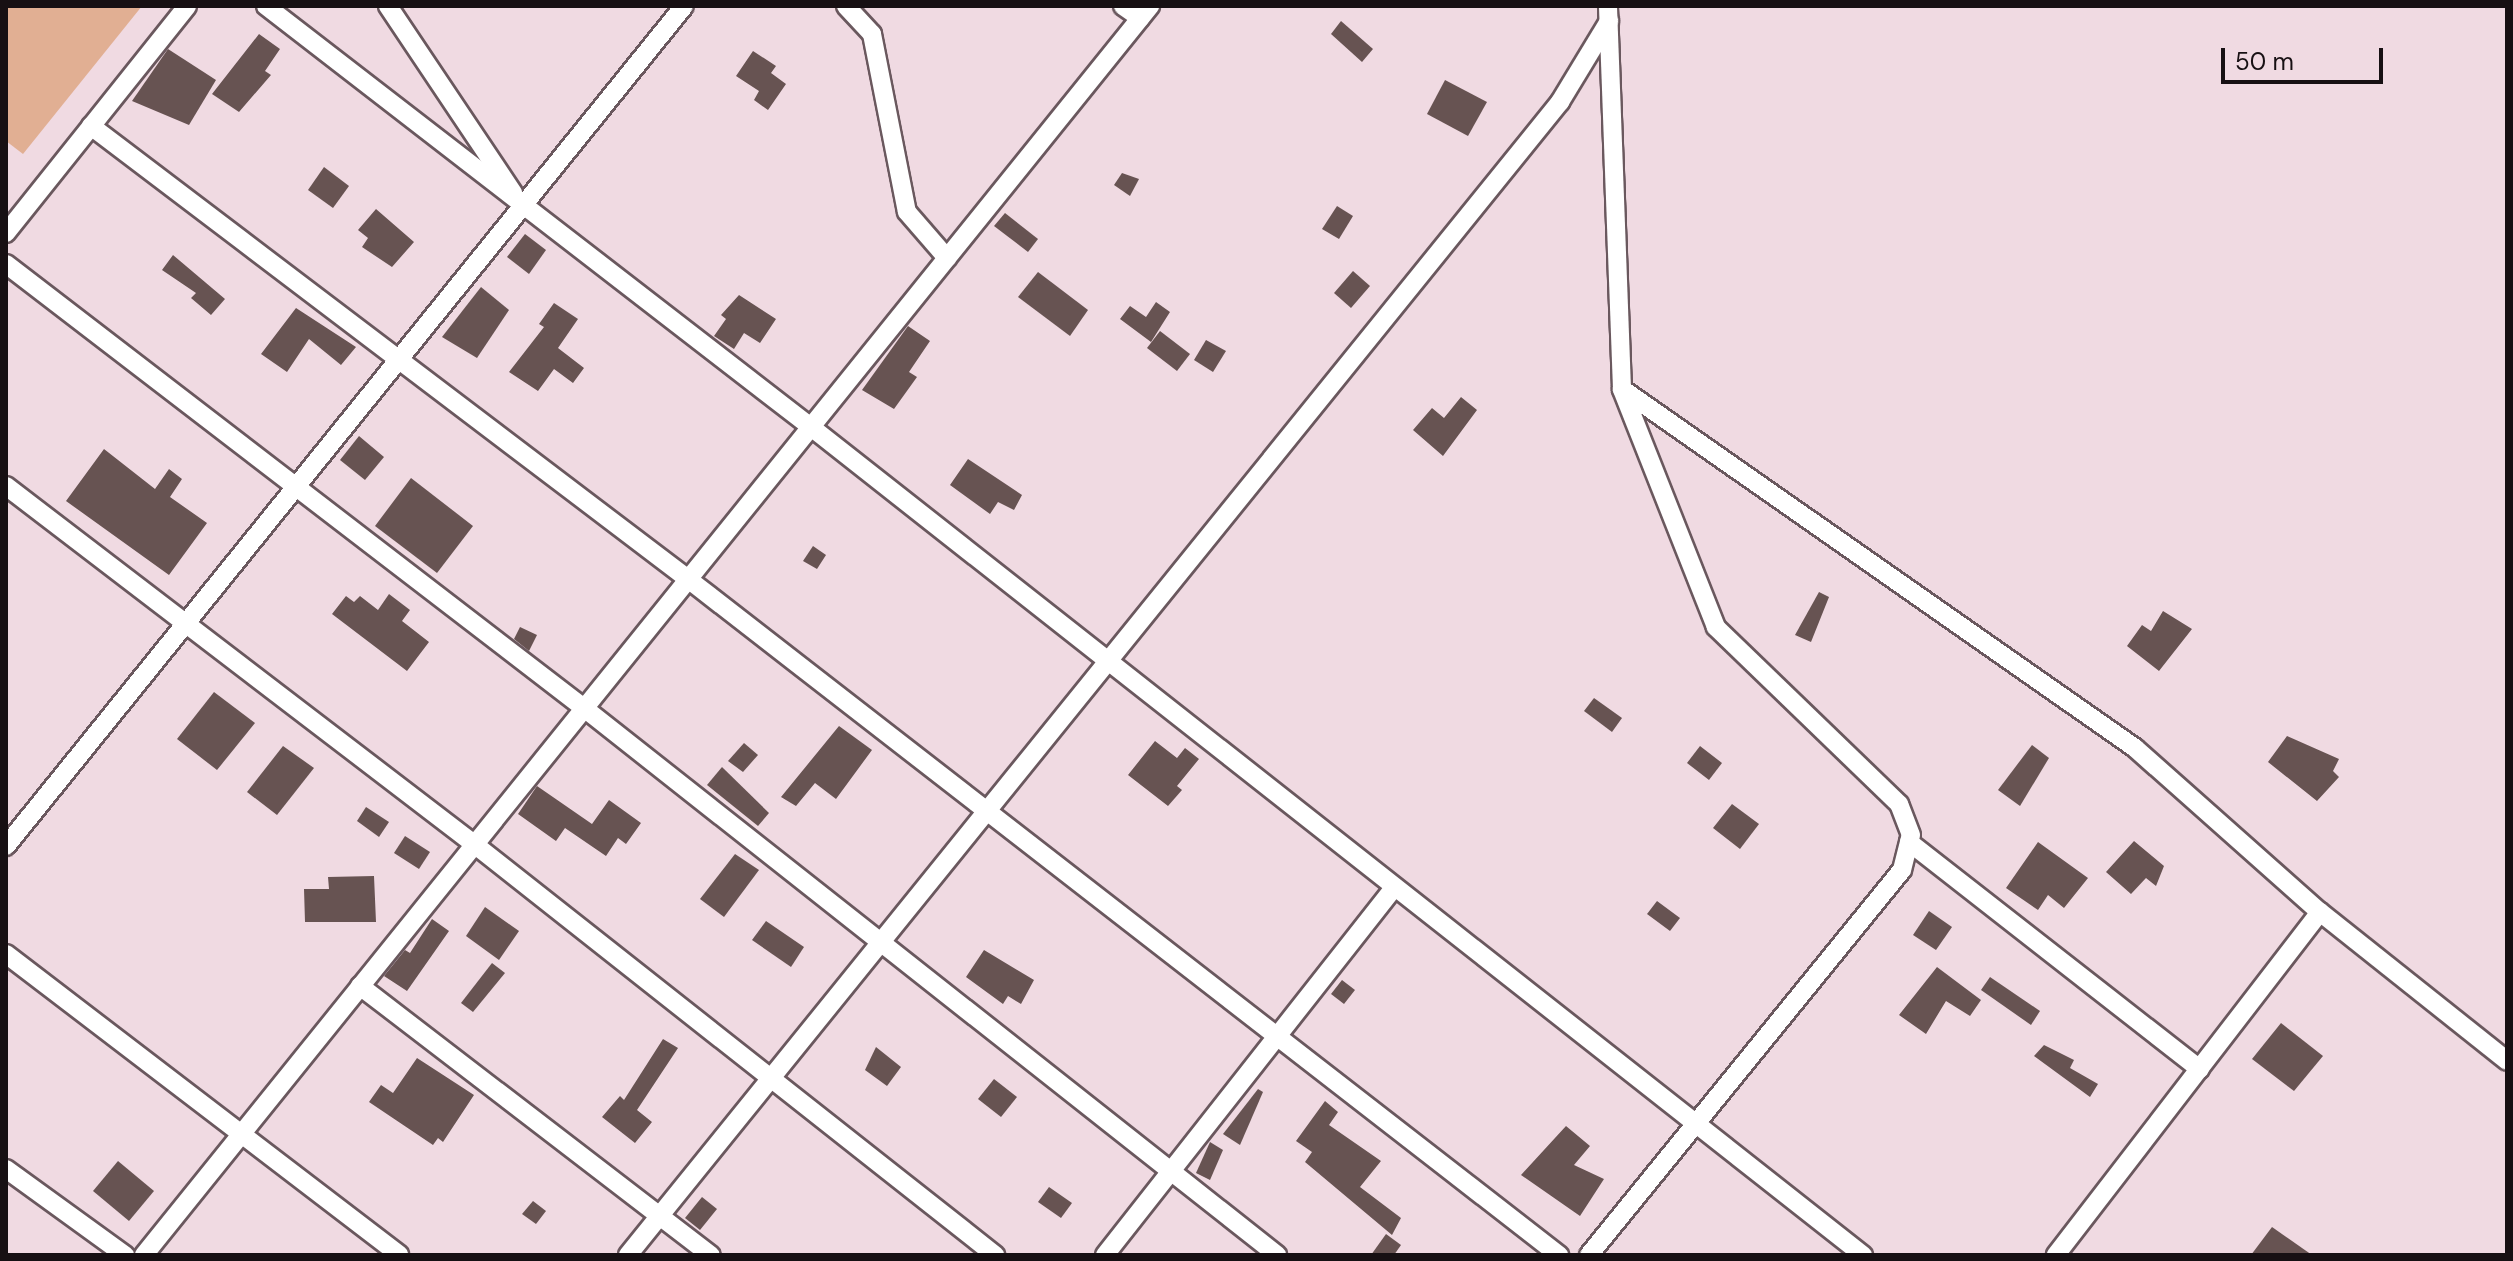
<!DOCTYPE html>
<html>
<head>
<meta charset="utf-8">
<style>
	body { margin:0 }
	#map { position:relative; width:2513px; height:1261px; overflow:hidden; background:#f0dae2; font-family:"DM Sans",sans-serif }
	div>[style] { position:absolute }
	.green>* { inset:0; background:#e1af93 }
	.building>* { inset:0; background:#675352 }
	.roads { filter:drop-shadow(2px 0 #6a585e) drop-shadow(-2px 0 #6a585e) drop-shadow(0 2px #6a585e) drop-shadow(0 -2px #6a585e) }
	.minor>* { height:18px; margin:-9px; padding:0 9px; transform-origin:9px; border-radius:9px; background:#fff }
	span { translate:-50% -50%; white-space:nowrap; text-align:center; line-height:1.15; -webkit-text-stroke:8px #f0dae2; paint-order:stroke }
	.frame { position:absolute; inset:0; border:8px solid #171013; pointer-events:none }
	.scale { position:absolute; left:2221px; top:48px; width:162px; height:36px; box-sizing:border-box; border:4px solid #171013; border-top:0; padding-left:10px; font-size:24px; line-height:28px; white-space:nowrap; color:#171013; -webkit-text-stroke:6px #f0dae2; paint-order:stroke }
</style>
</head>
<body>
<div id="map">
	<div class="green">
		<div style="clip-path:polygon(6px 6px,142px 6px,23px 154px,6px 141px)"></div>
	</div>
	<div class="building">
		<div style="clip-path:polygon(1341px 21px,1373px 49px,1362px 62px,1331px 34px)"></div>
		<div style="clip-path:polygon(259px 34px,280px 49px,265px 71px,271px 75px,239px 112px,212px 94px)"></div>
		<div style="clip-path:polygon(168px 49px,216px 80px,189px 125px,132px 101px)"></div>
		<div style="clip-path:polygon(753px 51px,776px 66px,771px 73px,786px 84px,768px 110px,754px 100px,759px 91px,736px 76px)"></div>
		<div style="clip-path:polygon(1445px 80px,1487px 102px,1468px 136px,1427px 114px)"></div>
		<div style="clip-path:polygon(324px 167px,349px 186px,333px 208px,308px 190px)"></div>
		<div style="clip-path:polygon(1122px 173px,1139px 179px,1130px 196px,1114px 185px)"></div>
		<div style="clip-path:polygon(1337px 206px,1353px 216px,1339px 239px,1322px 229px)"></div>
		<div style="clip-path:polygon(376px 209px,414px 242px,392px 267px,362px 247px,368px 238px,358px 230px)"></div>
		<div style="clip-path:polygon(1005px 213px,1038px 239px,1028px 252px,994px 226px)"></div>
		<div style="clip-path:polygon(525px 234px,546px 250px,529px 274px,507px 257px)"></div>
		<div style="clip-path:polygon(173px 255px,225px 299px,211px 315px,191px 298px,196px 293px,162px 270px)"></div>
		<div style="clip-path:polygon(1353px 271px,1370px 286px,1351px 308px,1334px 293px)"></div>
		<div style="clip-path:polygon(1038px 272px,1088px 310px,1070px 336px,1018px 297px)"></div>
		<div style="clip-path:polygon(481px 287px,509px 310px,477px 358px,442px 337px)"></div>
		<div style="clip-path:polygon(739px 295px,776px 319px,760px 343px,744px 333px,734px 349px,714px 336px,726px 319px,721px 315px)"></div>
		<div style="clip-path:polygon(1156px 302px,1170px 312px,1151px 342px,1120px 319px,1130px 306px,1146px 317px)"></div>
		<div style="clip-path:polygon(554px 303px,578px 319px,558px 348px,584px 368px,573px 383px,554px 369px,538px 391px,509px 372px,544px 327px,539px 324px)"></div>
		<div style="clip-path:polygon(296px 308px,356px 347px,341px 365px,309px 339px,287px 372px,261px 354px)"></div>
		<div style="clip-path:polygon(908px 326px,930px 341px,909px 372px,917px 377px,894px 409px,862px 390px)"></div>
		<div style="clip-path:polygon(1160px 331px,1190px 354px,1177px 371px,1147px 348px)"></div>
		<div style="clip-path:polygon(1206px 340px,1226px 351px,1213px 372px,1194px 360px)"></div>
		<div style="clip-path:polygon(1461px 397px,1477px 410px,1443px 456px,1413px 430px,1432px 408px,1444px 418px)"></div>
		<div style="clip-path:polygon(359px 436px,384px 457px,365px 480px,340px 460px)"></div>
		<div style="clip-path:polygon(104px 449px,155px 489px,169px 469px,182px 479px,170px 497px,207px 523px,169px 575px,66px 501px)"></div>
		<div style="clip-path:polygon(968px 459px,1022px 495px,1014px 510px,998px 502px,990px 514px,950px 485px)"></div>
		<div style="clip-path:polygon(411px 478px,473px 526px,437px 573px,375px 526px)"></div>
		<div style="clip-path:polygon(813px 546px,826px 555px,817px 569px,803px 561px)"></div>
		<div style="clip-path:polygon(1819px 592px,1829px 597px,1811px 642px,1795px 635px)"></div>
		<div style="clip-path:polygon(389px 594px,410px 610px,402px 621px,429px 642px,407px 671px,332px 614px,346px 596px,354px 602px,360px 596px,378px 610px)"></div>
		<div style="clip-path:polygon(2163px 611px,2192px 629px,2159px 671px,2127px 646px,2142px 625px,2151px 631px)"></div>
		<div style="clip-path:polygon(520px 627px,537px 635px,529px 651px,514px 639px)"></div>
		<div style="clip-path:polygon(214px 692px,255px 723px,217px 770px,177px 739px)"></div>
		<div style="clip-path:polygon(1594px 698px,1622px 718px,1612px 732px,1584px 711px)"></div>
		<div style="clip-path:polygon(839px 726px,872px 750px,836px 799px,815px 783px,796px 806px,781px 797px)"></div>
		<div style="clip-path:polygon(2287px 736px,2339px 759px,2333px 771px,2339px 777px,2317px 801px,2268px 762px)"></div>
		<div style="clip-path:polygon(1155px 741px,1177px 758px,1185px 748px,1199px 759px,1177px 786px,1182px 790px,1168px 806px,1128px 775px)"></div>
		<div style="clip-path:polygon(744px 743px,758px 755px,743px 772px,728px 761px)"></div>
		<div style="clip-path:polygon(2032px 745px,2049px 758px,2020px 806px,1998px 790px)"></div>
		<div style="clip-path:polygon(283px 746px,314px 768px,277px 815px,247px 792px)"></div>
		<div style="clip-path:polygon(1700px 746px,1722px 763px,1709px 780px,1687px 763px)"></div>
		<div style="clip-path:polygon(722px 767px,769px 813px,758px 826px,707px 785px)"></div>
		<div style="clip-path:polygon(537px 786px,592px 824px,609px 800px,641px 823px,626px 844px,618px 838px,606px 856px,565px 828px,556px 841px,518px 814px)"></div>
		<div style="clip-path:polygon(1732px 804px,1759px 824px,1740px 849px,1713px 828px)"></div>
		<div style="clip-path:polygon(366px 807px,389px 822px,379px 837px,357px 821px)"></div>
		<div style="clip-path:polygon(405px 836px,430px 852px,419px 869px,394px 853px)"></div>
		<div style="clip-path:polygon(2134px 841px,2164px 866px,2156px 886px,2146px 878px,2131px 894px,2106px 872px)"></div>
		<div style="clip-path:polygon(2038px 842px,2088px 878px,2064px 908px,2048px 895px,2038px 910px,2006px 888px)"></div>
		<div style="clip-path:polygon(735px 854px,759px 870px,724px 917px,700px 899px)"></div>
		<div style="clip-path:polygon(374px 876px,376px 922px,305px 922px,304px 889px,329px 889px,328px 877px)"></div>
		<div style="clip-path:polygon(1657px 901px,1680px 918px,1670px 931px,1647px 914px)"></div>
		<div style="clip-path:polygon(485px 907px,519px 931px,499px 960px,466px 936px)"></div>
		<div style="clip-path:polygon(1929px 911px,1952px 927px,1936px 950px,1913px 935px)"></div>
		<div style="clip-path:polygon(432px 919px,449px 931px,407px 991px,384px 976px,405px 950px,410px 953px)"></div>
		<div style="clip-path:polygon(766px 921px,804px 947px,791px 967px,752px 940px)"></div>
		<div style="clip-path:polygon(984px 950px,1034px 980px,1021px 1004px,1008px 996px,1003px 1004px,966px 977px)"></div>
		<div style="clip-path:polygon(492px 963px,505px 973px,473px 1012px,461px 1003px)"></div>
		<div style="clip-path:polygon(1937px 967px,1981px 1000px,1970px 1016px,1946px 1001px,1926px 1034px,1899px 1015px)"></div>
		<div style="clip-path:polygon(1990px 977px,2040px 1011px,2031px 1025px,1981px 990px)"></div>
		<div style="clip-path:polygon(1342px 980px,1355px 990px,1344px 1004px,1331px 994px)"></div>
		<div style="clip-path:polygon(2281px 1023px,2323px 1056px,2294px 1091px,2252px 1059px)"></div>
		<div style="clip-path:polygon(663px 1039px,678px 1048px,637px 1110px,652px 1122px,635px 1143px,602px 1117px,620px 1096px,624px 1100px)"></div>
		<div style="clip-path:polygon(2044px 1045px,2074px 1060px,2070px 1068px,2098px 1084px,2090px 1097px,2034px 1056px)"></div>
		<div style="clip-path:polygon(876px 1047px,901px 1067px,887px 1086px,865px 1070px)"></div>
		<div style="clip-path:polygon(417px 1058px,474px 1095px,443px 1142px,438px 1138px,433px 1145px,369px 1102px,381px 1085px,393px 1093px)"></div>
		<div style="clip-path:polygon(994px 1079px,1017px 1097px,1001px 1117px,978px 1099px)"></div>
		<div style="clip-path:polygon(1258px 1089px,1263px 1092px,1240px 1145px,1223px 1134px)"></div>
		<div style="clip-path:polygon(1325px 1101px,1338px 1112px,1329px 1125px,1381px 1161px,1360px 1187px,1401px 1218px,1392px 1235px,1305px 1162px,1312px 1152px,1296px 1141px)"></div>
		<div style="clip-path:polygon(1566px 1126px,1590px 1146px,1574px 1165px,1604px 1179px,1580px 1216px,1521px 1175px)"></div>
		<div style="clip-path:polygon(1210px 1142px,1223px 1150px,1210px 1180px,1196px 1173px)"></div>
		<div style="clip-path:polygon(118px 1161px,154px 1191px,129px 1221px,93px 1191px)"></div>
		<div style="clip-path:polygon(1049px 1187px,1072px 1203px,1061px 1218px,1038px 1202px)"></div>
		<div style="clip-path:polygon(702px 1197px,717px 1209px,700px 1230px,685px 1218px)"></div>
		<div style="clip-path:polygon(533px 1201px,546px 1211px,536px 1224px,522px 1214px)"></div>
		<div style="clip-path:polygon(2272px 1227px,2312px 1255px,2251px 1255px)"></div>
		<div style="clip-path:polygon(1386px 1234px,1401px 1245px,1394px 1255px,1371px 1255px)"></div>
	</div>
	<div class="roads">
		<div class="minor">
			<div style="left:266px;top:6px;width:689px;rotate:37.69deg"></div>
			<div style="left:811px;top:427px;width:1339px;rotate:38.21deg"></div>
			<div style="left:388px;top:6px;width:225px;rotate:56.2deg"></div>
			<div style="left:846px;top:6px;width:38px;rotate:47deg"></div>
			<div style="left:872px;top:34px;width:181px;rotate:78.9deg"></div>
			<div style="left:907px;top:212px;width:61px;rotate:49deg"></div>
			<div style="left:1123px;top:6px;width:21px;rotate:35deg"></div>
			<div style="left:91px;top:126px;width:749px;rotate:37.19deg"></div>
			<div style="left:688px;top:579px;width:1103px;rotate:37.82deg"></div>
			<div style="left:6px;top:233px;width:290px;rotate:-51.4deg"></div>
			<div style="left:6px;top:264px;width:729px;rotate:37.53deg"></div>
			<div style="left:584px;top:708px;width:883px;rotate:38.28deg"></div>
			<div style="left:1622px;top:389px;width:626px;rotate:34.98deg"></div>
			<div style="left:2135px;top:748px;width:247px;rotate:41.6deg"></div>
			<div style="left:2320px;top:912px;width:433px;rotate:127.6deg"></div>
			<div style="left:6px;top:486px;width:589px;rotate:37.41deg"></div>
			<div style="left:474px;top:844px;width:664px;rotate:38.27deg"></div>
			<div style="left:1909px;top:842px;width:369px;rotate:38deg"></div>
			<div style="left:6px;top:846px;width:1079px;rotate:-51.09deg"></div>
			<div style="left:2320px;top:912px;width:239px;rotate:38.5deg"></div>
			<div style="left:6px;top:954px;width:495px;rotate:37.4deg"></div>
			<div style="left:360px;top:986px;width:442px;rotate:37.5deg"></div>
			<div style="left:6px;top:1169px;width:147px;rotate:35.9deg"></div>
			<div style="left:144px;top:1255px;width:1604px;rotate:-51.15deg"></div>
			<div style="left:628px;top:1255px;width:1483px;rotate:-51.05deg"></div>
			<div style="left:1560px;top:102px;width:95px;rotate:-58.8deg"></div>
			<div style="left:1105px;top:1255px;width:467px;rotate:-51.8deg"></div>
			<div style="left:1589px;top:1255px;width:496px;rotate:-50.9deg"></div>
			<div style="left:1902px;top:870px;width:36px;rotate:-76deg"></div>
			<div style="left:1911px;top:835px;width:33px;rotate:-111deg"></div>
			<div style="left:1899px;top:804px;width:255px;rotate:-136deg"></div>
			<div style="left:1716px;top:627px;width:256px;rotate:-111.6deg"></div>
			<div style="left:1622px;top:389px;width:383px;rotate:-92.1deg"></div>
		</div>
	</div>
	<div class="frame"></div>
	<div class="scale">50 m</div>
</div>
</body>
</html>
